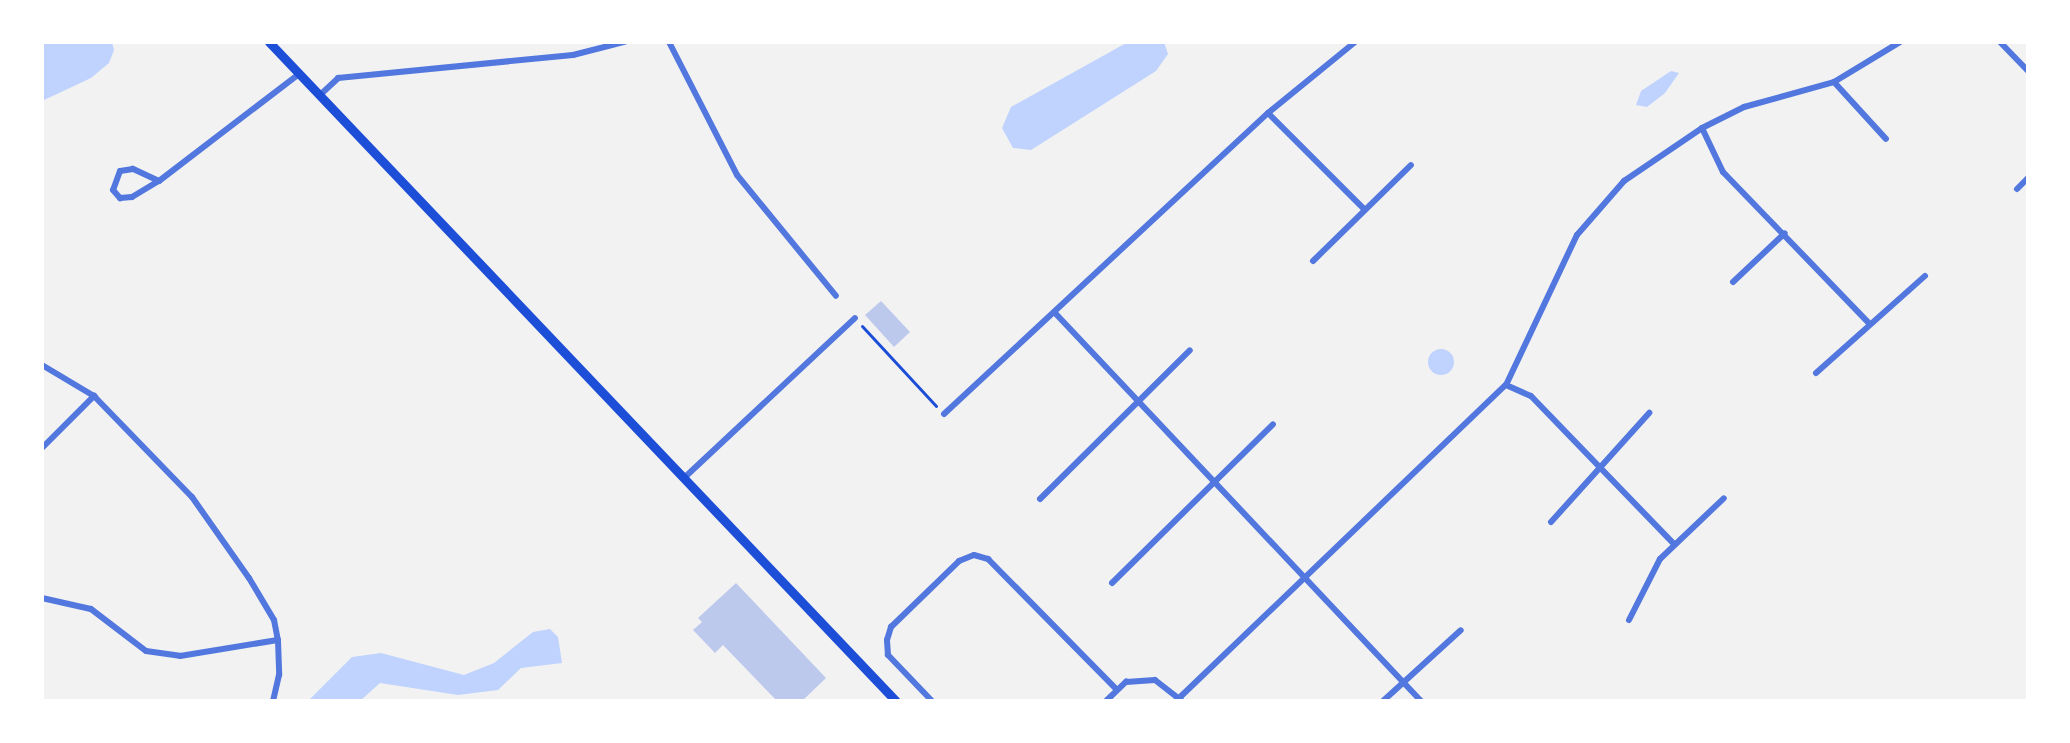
<!DOCTYPE html>
<html>
<head>
<meta charset="utf-8">
<style>
	body { margin:0 }
	#map { position:relative; width:2070px; height:743px; overflow:hidden; background:#f2f2f2; font-family:"Work Sans",sans-serif }
	div>[style] { position:absolute }
	.water>* { inset:0; background:#bfd3fe }
	.round { border-radius:50% }
	.building>* { inset:0; background:#bdc9ec }
	.path>* { height:3px; margin:-1.5px; padding:0 1.5px; transform-origin:1.5px; border-radius:1.5px; background:#1d4ed8 }
	.minor>* { height:6px; margin:-3px; padding:0 3px; transform-origin:3px; border-radius:3px; background:#5277de }
	.secondary>* { height:9px; margin:-4.5px; padding:0 4.5px; transform-origin:4.5px; border-radius:4.5px; background:#1d4ed8 }
	span { translate:-50% -50%; white-space:nowrap; text-align:center; line-height:1.15; -webkit-text-stroke:6px #fff; paint-order:stroke }
	.frame { position:absolute; inset:0; border:44px solid #fff; pointer-events:none }
</style>
</head>
<body>
<div id="map">
	<div class="water">
		<div style="clip-path:polygon(42px 42px,112px 42px,114px 50px,109px 63px,91px 78px,42px 101px)"></div>
		<div style="clip-path:polygon(1128px 42px,1164px 42px,1168px 54px,1156px 71px,1031px 150px,1013px 148px,1002px 128px,1011px 107px)"></div>
		<div style="clip-path:polygon(1671px 71px,1679px 73px,1665px 93px,1647px 107px,1636px 105px,1641px 91px)"></div>
		<div class="round" style="left:1428px;top:349px;width:26px;height:26px"></div>
		<div style="clip-path:polygon(550px 629px,558px 637px,562px 663px,521px 668px,498px 690px,458px 695px,380px 683px,360px 701px,308px 701px,352px 657px,381px 653px,464px 675px,494px 663px,533px 632px)"></div>
	</div>
	<div class="building">
		<div style="clip-path:polygon(881px 301px,910px 332px,894px 347px,865px 315px)"></div>
		<div style="clip-path:polygon(736px 583px,826px 678px,802px 701px,777px 701px,723px 645px,715px 653px,693px 630px,702px 622px,698px 618px)"></div>
	</div>
	<div class="path">
		<div style="left:862px;top:326px;width:109px;rotate:47.2deg"></div>
	</div>
	<div class="minor">
		<div style="left:669px;top:42px;width:149px;rotate:62.9deg"></div>
		<div style="left:737px;top:175px;width:156px;rotate:50.7deg"></div>
		<div style="left:2000px;top:42px;width:40px;rotate:46deg"></div>
		<div style="left:1834px;top:82px;width:77px;rotate:47.6deg"></div>
		<div style="left:320px;top:95px;width:25px;rotate:-43deg"></div>
		<div style="left:338px;top:78px;width:236px;rotate:-5.6deg"></div>
		<div style="left:573px;top:55px;width:53px;rotate:-14.3deg"></div>
		<div style="left:1268px;top:113px;width:136px;rotate:45deg"></div>
		<div style="left:1702px;top:128px;width:49px;rotate:64.5deg"></div>
		<div style="left:1723px;top:172px;width:210px;rotate:46deg"></div>
		<div style="left:159px;top:181px;width:29px;rotate:-155deg"></div>
		<div style="left:133px;top:169px;width:13px;rotate:171deg"></div>
		<div style="left:120px;top:171px;width:20px;rotate:110deg"></div>
		<div style="left:113px;top:190px;width:11px;rotate:49deg"></div>
		<div style="left:120px;top:198px;width:12px;rotate:-5deg"></div>
		<div style="left:132px;top:197px;width:31px;rotate:-31deg"></div>
		<div style="left:159px;top:181px;width:176px;rotate:-37.4deg"></div>
		<div style="left:2017px;top:189px;width:16px;rotate:-45deg"></div>
		<div style="left:1313px;top:261px;width:137px;rotate:-44.4deg"></div>
		<div style="left:1733px;top:282px;width:71px;rotate:-43.3deg"></div>
		<div style="left:1056px;top:314px;width:532px;rotate:46.68deg"></div>
		<div style="left:42px;top:365px;width:61px;rotate:30.8deg"></div>
		<div style="left:94px;top:396px;width:141px;rotate:45.9deg"></div>
		<div style="left:192px;top:497px;width:99px;rotate:54.9deg"></div>
		<div style="left:249px;top:578px;width:49px;rotate:59.2deg"></div>
		<div style="left:274px;top:620px;width:20px;rotate:79deg"></div>
		<div style="left:278px;top:640px;width:35px;rotate:88deg"></div>
		<div style="left:279px;top:675px;width:27px;rotate:103deg"></div>
		<div style="left:1816px;top:373px;width:146px;rotate:-41.7deg"></div>
		<div style="left:1506px;top:385px;width:27px;rotate:24deg"></div>
		<div style="left:1531px;top:396px;width:206px;rotate:46deg"></div>
		<div style="left:944px;top:414px;width:442px;rotate:-42.9deg"></div>
		<div style="left:1268px;top:113px;width:112px;rotate:-39.2deg"></div>
		<div style="left:42px;top:448px;width:74px;rotate:-45deg"></div>
		<div style="left:684px;top:478px;width:234px;rotate:-43.1deg"></div>
		<div style="left:1040px;top:499px;width:211px;rotate:-44.8deg"></div>
		<div style="left:1551px;top:522px;width:147px;rotate:-48deg"></div>
		<div style="left:1112px;top:583px;width:226px;rotate:-44.6deg"></div>
		<div style="left:42px;top:598px;width:50px;rotate:12.7deg"></div>
		<div style="left:91px;top:609px;width:69px;rotate:37.4deg"></div>
		<div style="left:146px;top:651px;width:34px;rotate:8deg"></div>
		<div style="left:180px;top:656px;width:99px;rotate:-9.3deg"></div>
		<div style="left:1629px;top:620px;width:68px;rotate:-63.1deg"></div>
		<div style="left:1660px;top:559px;width:88px;rotate:-43.6deg"></div>
		<div style="left:932px;top:701px;width:64px;rotate:-133.7deg"></div>
		<div style="left:888px;top:655px;width:15px;rotate:-94deg"></div>
		<div style="left:887px;top:640px;width:14px;rotate:-73deg"></div>
		<div style="left:891px;top:627px;width:95px;rotate:-44.1deg"></div>
		<div style="left:959px;top:561px;width:16px;rotate:-22deg"></div>
		<div style="left:974px;top:555px;width:15px;rotate:16deg"></div>
		<div style="left:988px;top:559px;width:182px;rotate:45.4deg"></div>
		<div style="left:1106px;top:701px;width:28px;rotate:-44deg"></div>
		<div style="left:1126px;top:682px;width:29px;rotate:-4deg"></div>
		<div style="left:1155px;top:680px;width:34px;rotate:38deg"></div>
		<div style="left:1176px;top:701px;width:457px;rotate:-43.8deg"></div>
		<div style="left:1506px;top:385px;width:166px;rotate:-64.7deg"></div>
		<div style="left:1577px;top:235px;width:72px;rotate:-49deg"></div>
		<div style="left:1624px;top:181px;width:94px;rotate:-34.2deg"></div>
		<div style="left:1702px;top:128px;width:47px;rotate:-26.6deg"></div>
		<div style="left:1744px;top:107px;width:93px;rotate:-15.5deg"></div>
		<div style="left:1834px;top:82px;width:77px;rotate:-31.2deg"></div>
		<div style="left:1383px;top:701px;width:105px;rotate:-42.3deg"></div>
	</div>
	<div class="secondary">
		<div style="left:269px;top:42px;width:910px;rotate:46.43deg"></div>
	</div>
	<div class="frame"></div>
</div>
</body>
</html>
